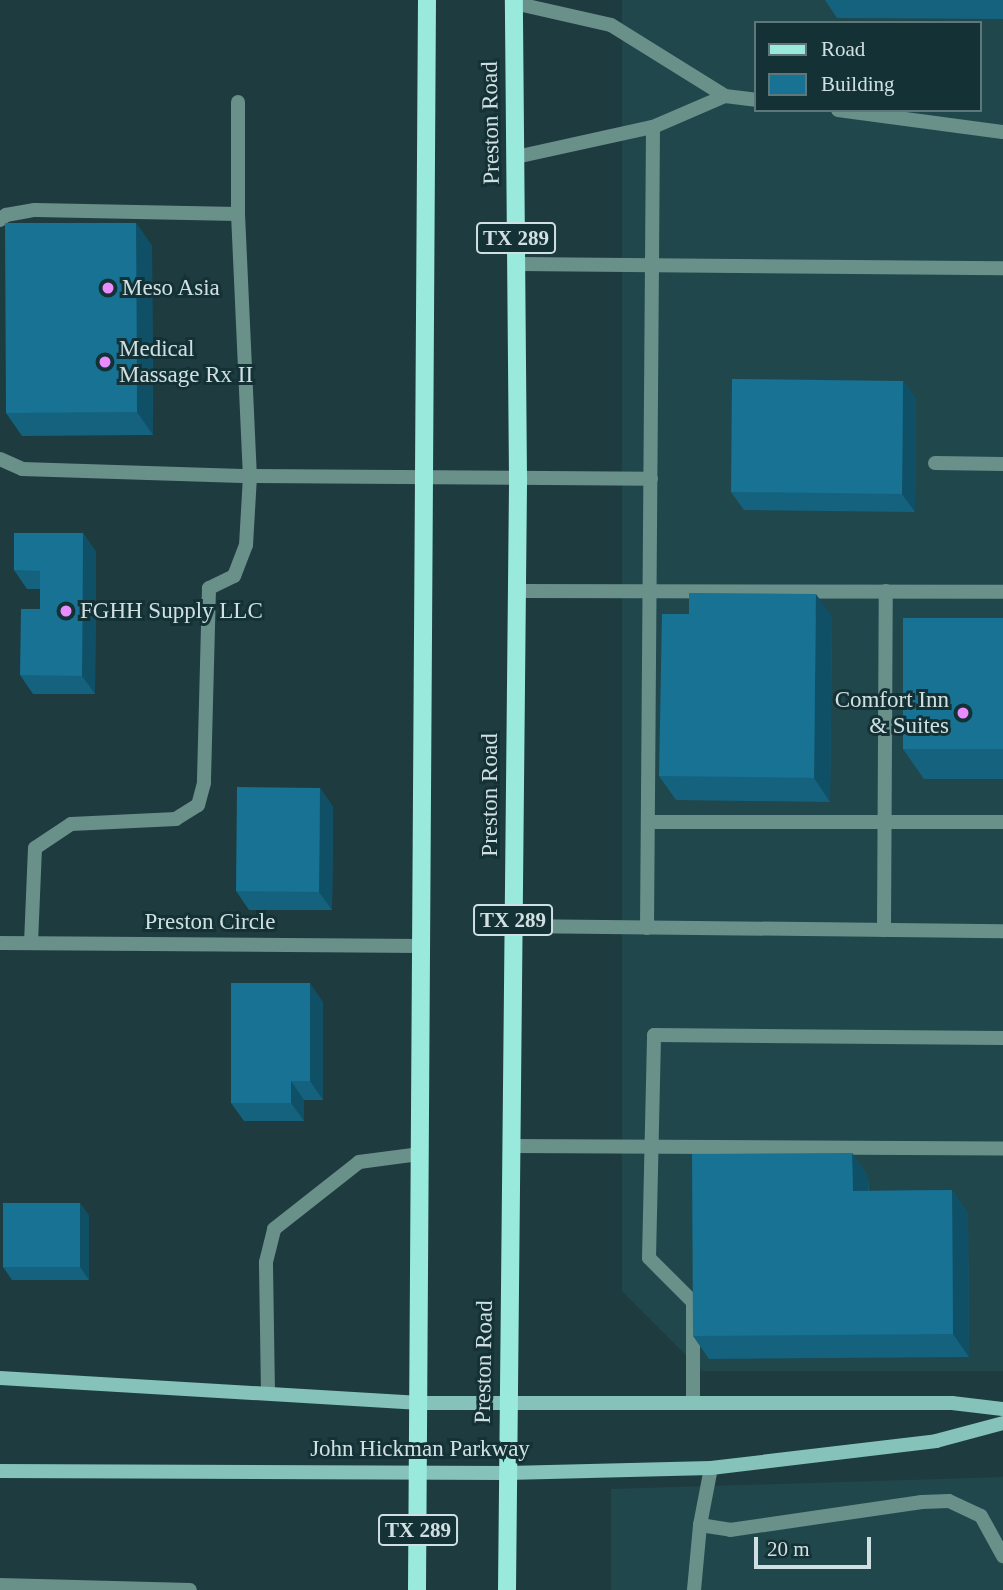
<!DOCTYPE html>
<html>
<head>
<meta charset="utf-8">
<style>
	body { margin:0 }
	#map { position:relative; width:1003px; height:1590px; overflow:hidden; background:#1e3b3f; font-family:"Times New Roman",serif }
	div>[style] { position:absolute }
	.built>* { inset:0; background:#20474c }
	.lane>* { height:14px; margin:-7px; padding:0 7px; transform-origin:7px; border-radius:7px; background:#6a908a }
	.street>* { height:14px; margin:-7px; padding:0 7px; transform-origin:7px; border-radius:7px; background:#6a908a }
	.secondary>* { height:14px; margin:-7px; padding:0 7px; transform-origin:7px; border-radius:7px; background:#85c2b9 }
	.primary>* { height:18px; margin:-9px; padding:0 9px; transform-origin:9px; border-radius:9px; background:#99eadd }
	.wall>* { inset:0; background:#14627e }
	.shaded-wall>* { inset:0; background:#105067 }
	.building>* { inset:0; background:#177293 }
	.dots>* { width:19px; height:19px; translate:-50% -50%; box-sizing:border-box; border:4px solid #143135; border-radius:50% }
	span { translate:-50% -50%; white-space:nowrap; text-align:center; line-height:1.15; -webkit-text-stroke:6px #143135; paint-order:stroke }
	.shield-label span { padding:2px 5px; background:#143135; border:2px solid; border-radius:5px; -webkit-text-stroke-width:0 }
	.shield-label { font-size:21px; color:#d0e0e2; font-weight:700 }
	.street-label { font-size:23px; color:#d0e0e2 }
	.poi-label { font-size:23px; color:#d0e0e2 }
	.left { translate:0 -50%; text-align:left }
	.right { translate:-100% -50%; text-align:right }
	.legend { position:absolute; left:754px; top:21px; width:228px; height:91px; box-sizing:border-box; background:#143135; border:2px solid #5f777a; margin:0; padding:9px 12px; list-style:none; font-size:21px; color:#d0e0e2 }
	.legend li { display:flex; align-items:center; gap:14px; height:35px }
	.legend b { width:35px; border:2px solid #5f777a }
	.scale { position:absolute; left:754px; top:1537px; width:117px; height:32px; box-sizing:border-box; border:4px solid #d0e0e2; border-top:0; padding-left:9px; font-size:21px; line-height:24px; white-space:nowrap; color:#d0e0e2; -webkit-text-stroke:5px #143135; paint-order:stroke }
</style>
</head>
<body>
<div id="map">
	<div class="built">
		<div style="clip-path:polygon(evenodd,622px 0,1003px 0,1003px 1371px,702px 1371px,622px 1291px,622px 0,756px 23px,980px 23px,980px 110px,756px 110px,756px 23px)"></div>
		<div style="clip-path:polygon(1003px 1477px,1003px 1590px,611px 1590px,611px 1489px)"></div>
	</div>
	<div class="lane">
		<div style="left:514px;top:3px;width:99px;rotate:12.8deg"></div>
		<div style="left:611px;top:25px;width:134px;rotate:31.9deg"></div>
		<div style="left:725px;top:96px;width:31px;rotate:7deg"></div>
		<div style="left:238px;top:102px;width:112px;rotate:90deg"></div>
		<div style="left:238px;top:214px;width:262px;rotate:87.4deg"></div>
		<div style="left:250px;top:476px;width:401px;rotate:0.4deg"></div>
		<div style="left:838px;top:110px;width:166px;rotate:7.6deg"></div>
		<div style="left:516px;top:157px;width:140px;rotate:-12.4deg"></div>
		<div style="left:653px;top:127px;width:78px;rotate:-23.3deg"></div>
		<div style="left:0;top:220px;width:8px;rotate:-40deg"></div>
		<div style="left:6px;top:215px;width:29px;rotate:-10deg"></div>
		<div style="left:35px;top:210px;width:203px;rotate:1.1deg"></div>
		<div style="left:517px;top:264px;width:486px;rotate:0.5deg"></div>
		<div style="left:0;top:459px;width:24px;rotate:24deg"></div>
		<div style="left:22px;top:469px;width:228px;rotate:1.8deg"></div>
		<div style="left:250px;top:476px;width:69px;rotate:93.3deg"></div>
		<div style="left:246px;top:545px;width:33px;rotate:111deg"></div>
		<div style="left:234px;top:576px;width:28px;rotate:154deg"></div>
		<div style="left:209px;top:588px;width:195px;rotate:91.5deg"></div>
		<div style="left:204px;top:783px;width:23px;rotate:105deg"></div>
		<div style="left:198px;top:805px;width:26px;rotate:148deg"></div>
		<div style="left:176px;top:819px;width:105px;rotate:177.3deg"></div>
		<div style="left:71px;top:824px;width:43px;rotate:146.3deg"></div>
		<div style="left:35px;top:848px;width:95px;rotate:92.4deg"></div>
		<div style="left:935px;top:463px;width:68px;rotate:0.8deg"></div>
		<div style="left:517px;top:591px;width:486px;rotate:0.1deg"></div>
		<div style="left:648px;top:822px;width:355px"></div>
		<div style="left:513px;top:926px;width:490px;rotate:0.6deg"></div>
		<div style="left:647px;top:928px;width:801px;rotate:-89.57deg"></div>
		<div style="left:884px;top:930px;width:339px;rotate:-89.7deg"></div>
		<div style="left:511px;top:1146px;width:492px;rotate:0.3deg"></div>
		<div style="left:268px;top:1393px;width:131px;rotate:-90.9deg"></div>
		<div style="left:266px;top:1262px;width:34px;rotate:-76deg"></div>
		<div style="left:274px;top:1229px;width:108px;rotate:-38.2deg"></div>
		<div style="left:359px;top:1162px;width:62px;rotate:-7.5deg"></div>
		<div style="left:693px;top:1402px;width:100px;rotate:-90deg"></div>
		<div style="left:693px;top:1302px;width:62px;rotate:-135deg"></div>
		<div style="left:649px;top:1258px;width:223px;rotate:-88.7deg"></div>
		<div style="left:654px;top:1035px;width:349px;rotate:0.5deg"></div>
		<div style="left:700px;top:1525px;width:30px;rotate:9deg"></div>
		<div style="left:730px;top:1530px;width:194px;rotate:-8.3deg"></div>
		<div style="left:922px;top:1502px;width:27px;rotate:-2deg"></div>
		<div style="left:949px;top:1501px;width:35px;rotate:25deg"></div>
		<div style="left:981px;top:1516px;width:46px;rotate:61.2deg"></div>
		<div style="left:0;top:1585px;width:190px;rotate:1.5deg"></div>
		<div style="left:694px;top:1590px;width:65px;rotate:-84.7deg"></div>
		<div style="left:700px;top:1525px;width:58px;rotate:-79.1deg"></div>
	</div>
	<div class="street">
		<div style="left:0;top:943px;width:420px;rotate:0.4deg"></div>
	</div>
	<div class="secondary">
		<div style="left:0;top:1378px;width:421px;rotate:3.4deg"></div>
		<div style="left:420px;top:1403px;width:532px"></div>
		<div style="left:952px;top:1403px;width:51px;rotate:6.7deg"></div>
		<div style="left:0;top:1471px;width:507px;rotate:0.23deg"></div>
		<div style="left:507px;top:1473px;width:204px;rotate:-1.4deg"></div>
		<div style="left:711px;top:1468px;width:227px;rotate:-6.8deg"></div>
		<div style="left:936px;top:1441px;width:69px;rotate:-15deg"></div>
	</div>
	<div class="primary">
		<div style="left:417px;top:1590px;width:1590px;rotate:-89.64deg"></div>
		<div style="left:507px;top:1590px;width:1113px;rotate:-89.43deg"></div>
		<div style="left:518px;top:477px;width:477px;rotate:-90.5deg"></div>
	</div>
	<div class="wall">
		<div style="clip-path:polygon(825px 0,1003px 0,1003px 19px,837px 18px)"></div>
		<div style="clip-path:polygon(136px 223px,152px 246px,153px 435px,22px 436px,6px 413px)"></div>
		<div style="clip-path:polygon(903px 381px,916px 399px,915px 512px,744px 510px,731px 492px)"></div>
		<div style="clip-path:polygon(83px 533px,96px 552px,95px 694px,33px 694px,20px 675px,40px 609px,40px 589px,27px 589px,14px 570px)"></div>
		<div style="clip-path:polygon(689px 614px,832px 617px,830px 802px,676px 800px,659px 776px)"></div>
		<div style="clip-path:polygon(1003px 618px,1003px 779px,924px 779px,903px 749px)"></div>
		<div style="clip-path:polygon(320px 788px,333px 807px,332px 910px,249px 910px,236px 891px)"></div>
		<div style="clip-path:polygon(323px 1002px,323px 1100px,304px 1100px,304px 1121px,244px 1121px,231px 1103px)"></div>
		<div style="clip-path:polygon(852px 1153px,868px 1176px,869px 1191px,952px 1190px,968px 1213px,969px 1357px,709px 1359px,693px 1336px)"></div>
		<div style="clip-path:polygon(80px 1203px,89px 1216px,89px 1280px,12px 1280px,3px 1267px)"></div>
	</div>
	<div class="shaded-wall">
		<div style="clip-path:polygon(136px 223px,152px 246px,153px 435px,137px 412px)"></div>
		<div style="clip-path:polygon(903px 381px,916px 399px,915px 512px,902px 494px)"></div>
		<div style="clip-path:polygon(83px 533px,96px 552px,95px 694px,82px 676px)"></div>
		<div style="clip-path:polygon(816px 594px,832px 617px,830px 802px,814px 778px)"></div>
		<div style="clip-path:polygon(320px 788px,333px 807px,332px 910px,319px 892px)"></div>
		<div style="clip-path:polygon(310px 983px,323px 1002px,323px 1100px,310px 1081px)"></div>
		<div style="clip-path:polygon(291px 1081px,304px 1100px,304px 1121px,291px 1103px)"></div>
		<div style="clip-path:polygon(852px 1153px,868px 1176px,869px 1214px,853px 1191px)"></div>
		<div style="clip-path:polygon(952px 1190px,968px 1213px,969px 1357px,953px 1334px)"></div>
		<div style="clip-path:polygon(80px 1203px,89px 1216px,89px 1280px,80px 1267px)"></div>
	</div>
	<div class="building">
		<div style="clip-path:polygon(5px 223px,136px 223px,137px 412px,6px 413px)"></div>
		<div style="clip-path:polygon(732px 379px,903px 381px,902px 494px,731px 492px)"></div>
		<div style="clip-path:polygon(14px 533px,83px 533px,82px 676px,20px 675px,21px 609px,40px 609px,40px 571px,14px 570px)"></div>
		<div style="clip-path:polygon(689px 593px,816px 594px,814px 778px,659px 776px,662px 614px,689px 614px)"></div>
		<div style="clip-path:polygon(903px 618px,1003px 618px,1003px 749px,903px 749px)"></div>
		<div style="clip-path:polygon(237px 787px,320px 788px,319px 892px,236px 891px)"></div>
		<div style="clip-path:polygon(231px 983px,310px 983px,310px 1081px,291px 1081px,291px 1103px,231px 1103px)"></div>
		<div style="clip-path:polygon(852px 1153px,853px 1191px,952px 1190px,953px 1334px,693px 1336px,692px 1154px)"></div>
		<div style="clip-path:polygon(3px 1203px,80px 1203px,80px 1267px,3px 1267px)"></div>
	</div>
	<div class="dots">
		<div style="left:108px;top:288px;background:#e98dfe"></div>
		<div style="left:105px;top:362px;background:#e98dfe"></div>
		<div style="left:66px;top:611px;background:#e98dfe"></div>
		<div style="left:963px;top:713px;background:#e98dfe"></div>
	</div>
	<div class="shield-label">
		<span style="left:516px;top:238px">TX 289</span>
		<span style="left:513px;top:920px">TX 289</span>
		<span style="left:418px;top:1530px">TX 289</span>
	</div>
	<div class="street-label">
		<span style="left:491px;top:123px;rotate:-91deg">Preston Road</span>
		<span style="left:490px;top:795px;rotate:-90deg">Preston Road</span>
		<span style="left:210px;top:922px">Preston Circle</span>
		<span style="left:484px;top:1362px;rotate:-89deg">Preston Road</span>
		<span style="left:420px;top:1449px">John Hickman Parkway</span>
	</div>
	<div class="poi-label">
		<span class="left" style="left:122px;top:288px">Meso Asia</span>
		<span class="left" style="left:119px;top:362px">Medical<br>Massage Rx II</span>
		<span class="left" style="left:80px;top:611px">FGHH Supply LLC</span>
		<span class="right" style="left:949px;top:713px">Comfort Inn<br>&amp; Suites</span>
	</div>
	<ul class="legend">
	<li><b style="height:9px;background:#99eadd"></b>Road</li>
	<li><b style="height:19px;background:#177293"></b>Building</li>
	</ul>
	<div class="scale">20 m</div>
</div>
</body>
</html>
